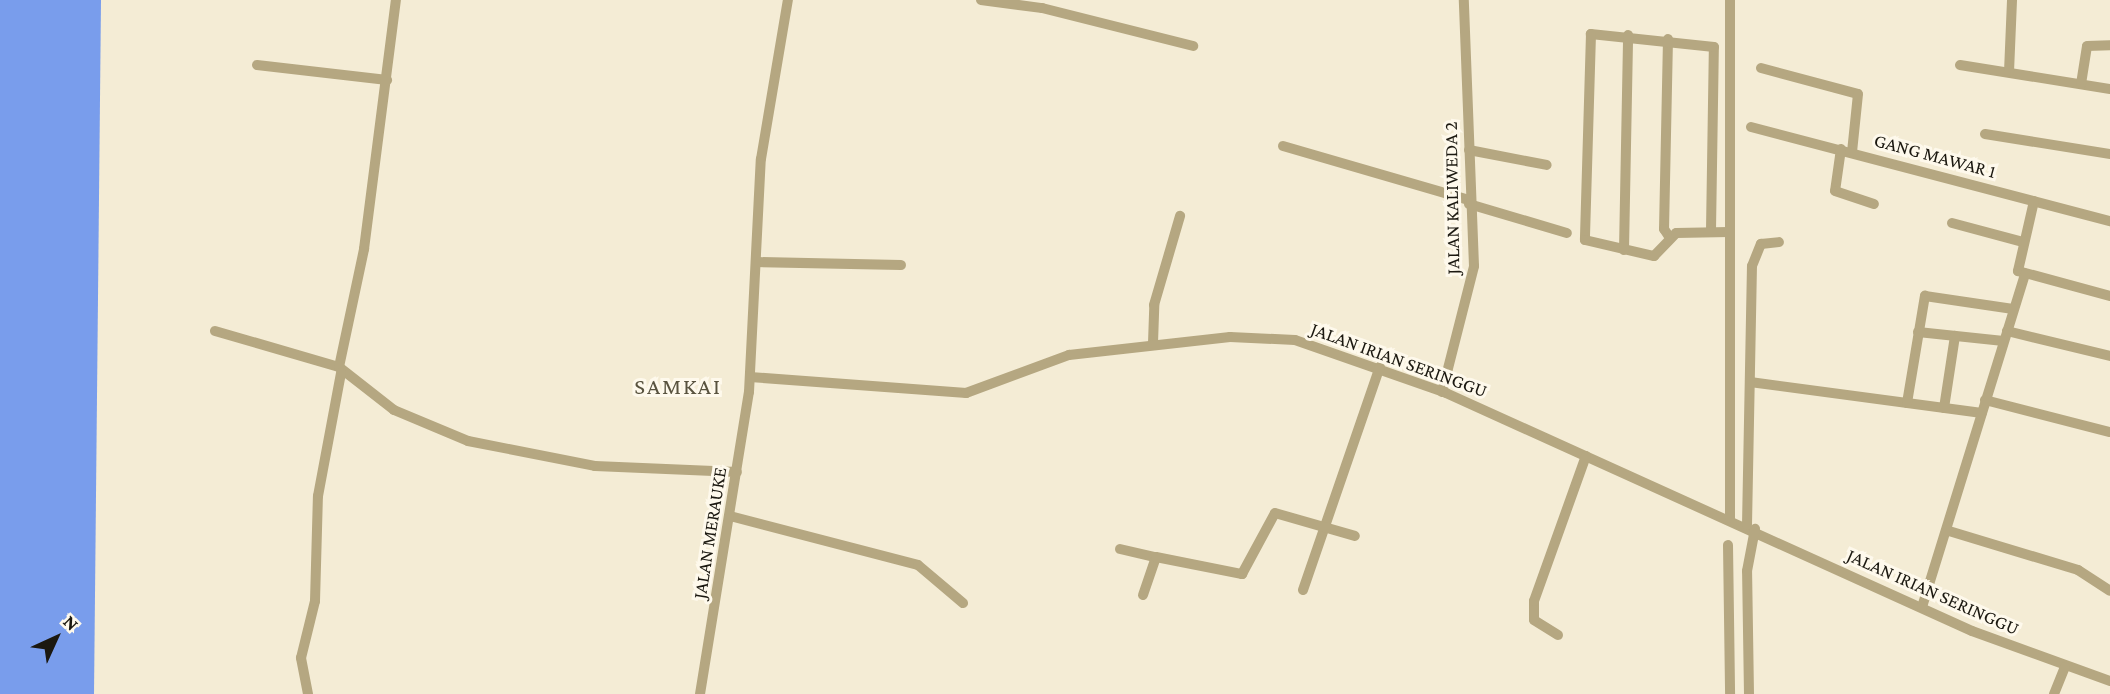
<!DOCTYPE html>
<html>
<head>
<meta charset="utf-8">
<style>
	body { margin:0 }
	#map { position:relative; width:2110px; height:694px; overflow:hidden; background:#f4ecd5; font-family:"Crimson Pro",serif }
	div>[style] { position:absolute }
	.water>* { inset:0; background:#799dec }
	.minor>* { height:10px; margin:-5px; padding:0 5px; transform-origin:5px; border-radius:5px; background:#b5a781 }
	span { translate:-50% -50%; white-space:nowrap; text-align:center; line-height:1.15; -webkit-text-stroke:6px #fef9ec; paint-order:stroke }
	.street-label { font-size:19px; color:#1b1810 }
	.quarter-label { font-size:23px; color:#59533f; letter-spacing:2px }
	.north { position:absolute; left:21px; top:603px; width:70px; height:70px; -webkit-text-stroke:5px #fef9ec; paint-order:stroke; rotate:45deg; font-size:19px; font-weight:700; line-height:28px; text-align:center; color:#1b1810 }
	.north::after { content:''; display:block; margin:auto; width:24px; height:32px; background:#1b1810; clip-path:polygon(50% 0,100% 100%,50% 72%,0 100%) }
</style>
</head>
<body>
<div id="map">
	<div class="water">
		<div style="clip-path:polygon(0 0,101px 0,94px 694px,0 694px)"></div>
	</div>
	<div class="minor">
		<div style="left:981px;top:0;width:62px;rotate:7.5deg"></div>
		<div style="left:1042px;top:8px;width:156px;rotate:14.1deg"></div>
		<div style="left:1668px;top:39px;width:190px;rotate:91.2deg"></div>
		<div style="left:1664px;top:229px;width:11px;rotate:56deg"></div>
		<div style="left:257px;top:65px;width:131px;rotate:6.6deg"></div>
		<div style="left:1960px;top:65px;width:152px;rotate:9.1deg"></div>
		<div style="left:1761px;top:68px;width:100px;rotate:15deg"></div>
		<div style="left:1858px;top:94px;width:58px;rotate:95.9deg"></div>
		<div style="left:2009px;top:72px;width:72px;rotate:-87.6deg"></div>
		<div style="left:2081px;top:84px;width:38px;rotate:-81deg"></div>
		<div style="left:2087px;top:46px;width:23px;rotate:-2deg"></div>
		<div style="left:1751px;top:127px;width:371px;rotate:14.7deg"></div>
		<div style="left:1985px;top:134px;width:127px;rotate:9.1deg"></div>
		<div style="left:1283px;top:146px;width:194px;rotate:16.2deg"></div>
		<div style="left:1841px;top:149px;width:42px;rotate:98.1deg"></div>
		<div style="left:1835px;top:191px;width:41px;rotate:18.4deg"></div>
		<div style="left:1469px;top:150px;width:79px;rotate:10.9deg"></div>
		<div style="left:2034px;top:201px;width:72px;rotate:102.9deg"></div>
		<div style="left:2018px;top:271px;width:95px;rotate:15.2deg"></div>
		<div style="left:1469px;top:204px;width:102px;rotate:16.5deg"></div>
		<div style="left:1952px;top:223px;width:73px;rotate:15deg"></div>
		<div style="left:1711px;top:230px;width:183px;rotate:-89.1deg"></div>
		<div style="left:1714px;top:47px;width:124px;rotate:-174deg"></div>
		<div style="left:1591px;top:34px;width:206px;rotate:91.7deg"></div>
		<div style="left:1585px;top:240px;width:71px;rotate:13.1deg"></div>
		<div style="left:1654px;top:256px;width:32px;rotate:-46deg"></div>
		<div style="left:1676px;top:233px;width:53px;rotate:-1.1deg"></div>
		<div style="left:1624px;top:250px;width:215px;rotate:-88.9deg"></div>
		<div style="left:756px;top:262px;width:145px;rotate:1.2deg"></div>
		<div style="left:215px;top:331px;width:129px;rotate:16.2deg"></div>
		<div style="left:339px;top:367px;width:70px;rotate:38deg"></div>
		<div style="left:394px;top:410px;width:80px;rotate:22.7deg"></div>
		<div style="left:468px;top:441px;width:129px;rotate:11.1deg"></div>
		<div style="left:595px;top:466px;width:142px;rotate:2.4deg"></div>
		<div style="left:2007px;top:331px;width:106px;rotate:13.6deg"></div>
		<div style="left:1918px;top:332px;width:86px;rotate:6deg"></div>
		<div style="left:1153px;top:343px;width:38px;rotate:-88deg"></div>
		<div style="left:1154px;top:305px;width:93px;rotate:-73.7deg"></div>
		<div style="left:339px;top:367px;width:121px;rotate:-78deg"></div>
		<div style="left:364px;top:249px;width:251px;rotate:-82.7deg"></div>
		<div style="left:750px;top:377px;width:217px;rotate:4.2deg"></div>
		<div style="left:966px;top:393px;width:110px;rotate:-20.3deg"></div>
		<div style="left:1069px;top:355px;width:162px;rotate:-6.4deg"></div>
		<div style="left:1230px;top:337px;width:65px;rotate:2.6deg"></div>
		<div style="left:1295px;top:340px;width:160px;rotate:19.3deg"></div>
		<div style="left:1446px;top:393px;width:577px;rotate:24.35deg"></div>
		<div style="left:1972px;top:631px;width:147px;rotate:19.9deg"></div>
		<div style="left:1750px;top:382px;width:234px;rotate:7.6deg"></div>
		<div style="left:1442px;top:392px;width:130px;rotate:-75.7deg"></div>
		<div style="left:1474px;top:266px;width:266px;rotate:-92.2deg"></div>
		<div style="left:1985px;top:400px;width:129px;rotate:14.4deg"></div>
		<div style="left:1907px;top:403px;width:109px;rotate:-80.5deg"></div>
		<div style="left:1925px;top:296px;width:89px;rotate:8.4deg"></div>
		<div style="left:1944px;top:408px;width:73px;rotate:-81.3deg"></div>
		<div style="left:730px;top:516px;width:194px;rotate:14.6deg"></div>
		<div style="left:918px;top:565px;width:59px;rotate:40.2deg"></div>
		<div style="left:1730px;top:518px;width:518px;rotate:-90deg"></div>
		<div style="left:1747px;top:525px;width:259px;rotate:-88.9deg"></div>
		<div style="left:1752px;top:266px;width:24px;rotate:-68deg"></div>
		<div style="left:1761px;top:244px;width:18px;rotate:-6deg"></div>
		<div style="left:1949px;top:531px;width:135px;rotate:16.8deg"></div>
		<div style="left:2078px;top:570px;width:38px;rotate:33deg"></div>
		<div style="left:1728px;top:545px;width:149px;rotate:89.2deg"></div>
		<div style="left:1120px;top:549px;width:37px;rotate:13deg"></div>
		<div style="left:1303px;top:590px;width:236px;rotate:-71deg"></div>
		<div style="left:1143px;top:595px;width:40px;rotate:-71.1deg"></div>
		<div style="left:1156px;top:557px;width:88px;rotate:11.2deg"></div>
		<div style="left:1242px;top:574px;width:69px;rotate:-61.6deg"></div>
		<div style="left:1275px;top:513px;width:83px;rotate:16deg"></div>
		<div style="left:1922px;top:607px;width:349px;rotate:-72.8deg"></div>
		<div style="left:1558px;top:635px;width:28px;rotate:-148deg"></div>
		<div style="left:1534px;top:620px;width:19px;rotate:-90deg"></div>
		<div style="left:1534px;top:601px;width:154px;rotate:-70.3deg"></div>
		<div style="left:308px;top:694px;width:37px;rotate:-101deg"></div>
		<div style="left:301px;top:658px;width:59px;rotate:-76.2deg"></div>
		<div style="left:315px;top:601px;width:105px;rotate:-88.4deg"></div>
		<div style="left:318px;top:496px;width:125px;rotate:-79.4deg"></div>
		<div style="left:700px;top:694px;width:306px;rotate:-80.8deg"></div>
		<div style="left:749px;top:392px;width:233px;rotate:-87.1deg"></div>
		<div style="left:761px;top:159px;width:161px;rotate:-80.4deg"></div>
		<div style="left:1749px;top:694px;width:123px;rotate:-90.9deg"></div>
		<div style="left:1747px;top:571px;width:43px;rotate:-79.2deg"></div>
		<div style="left:2054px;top:694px;width:29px;rotate:-68deg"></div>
	</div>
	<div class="street-label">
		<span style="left:1935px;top:156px;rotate:15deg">GANG MAWAR 1</span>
		<span style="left:1452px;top:198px;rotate:-91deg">JALAN KALIWEDA 2</span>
		<span style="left:1399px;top:360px;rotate:20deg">JALAN IRIAN SERINGGU</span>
		<span style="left:710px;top:533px;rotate:-81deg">JALAN MERAUKE</span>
		<span style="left:1933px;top:592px;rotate:24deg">JALAN IRIAN SERINGGU</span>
	</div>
	<div class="quarter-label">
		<span style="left:678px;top:386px">SAMKAI</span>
	</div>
	<div class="north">N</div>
</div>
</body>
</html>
